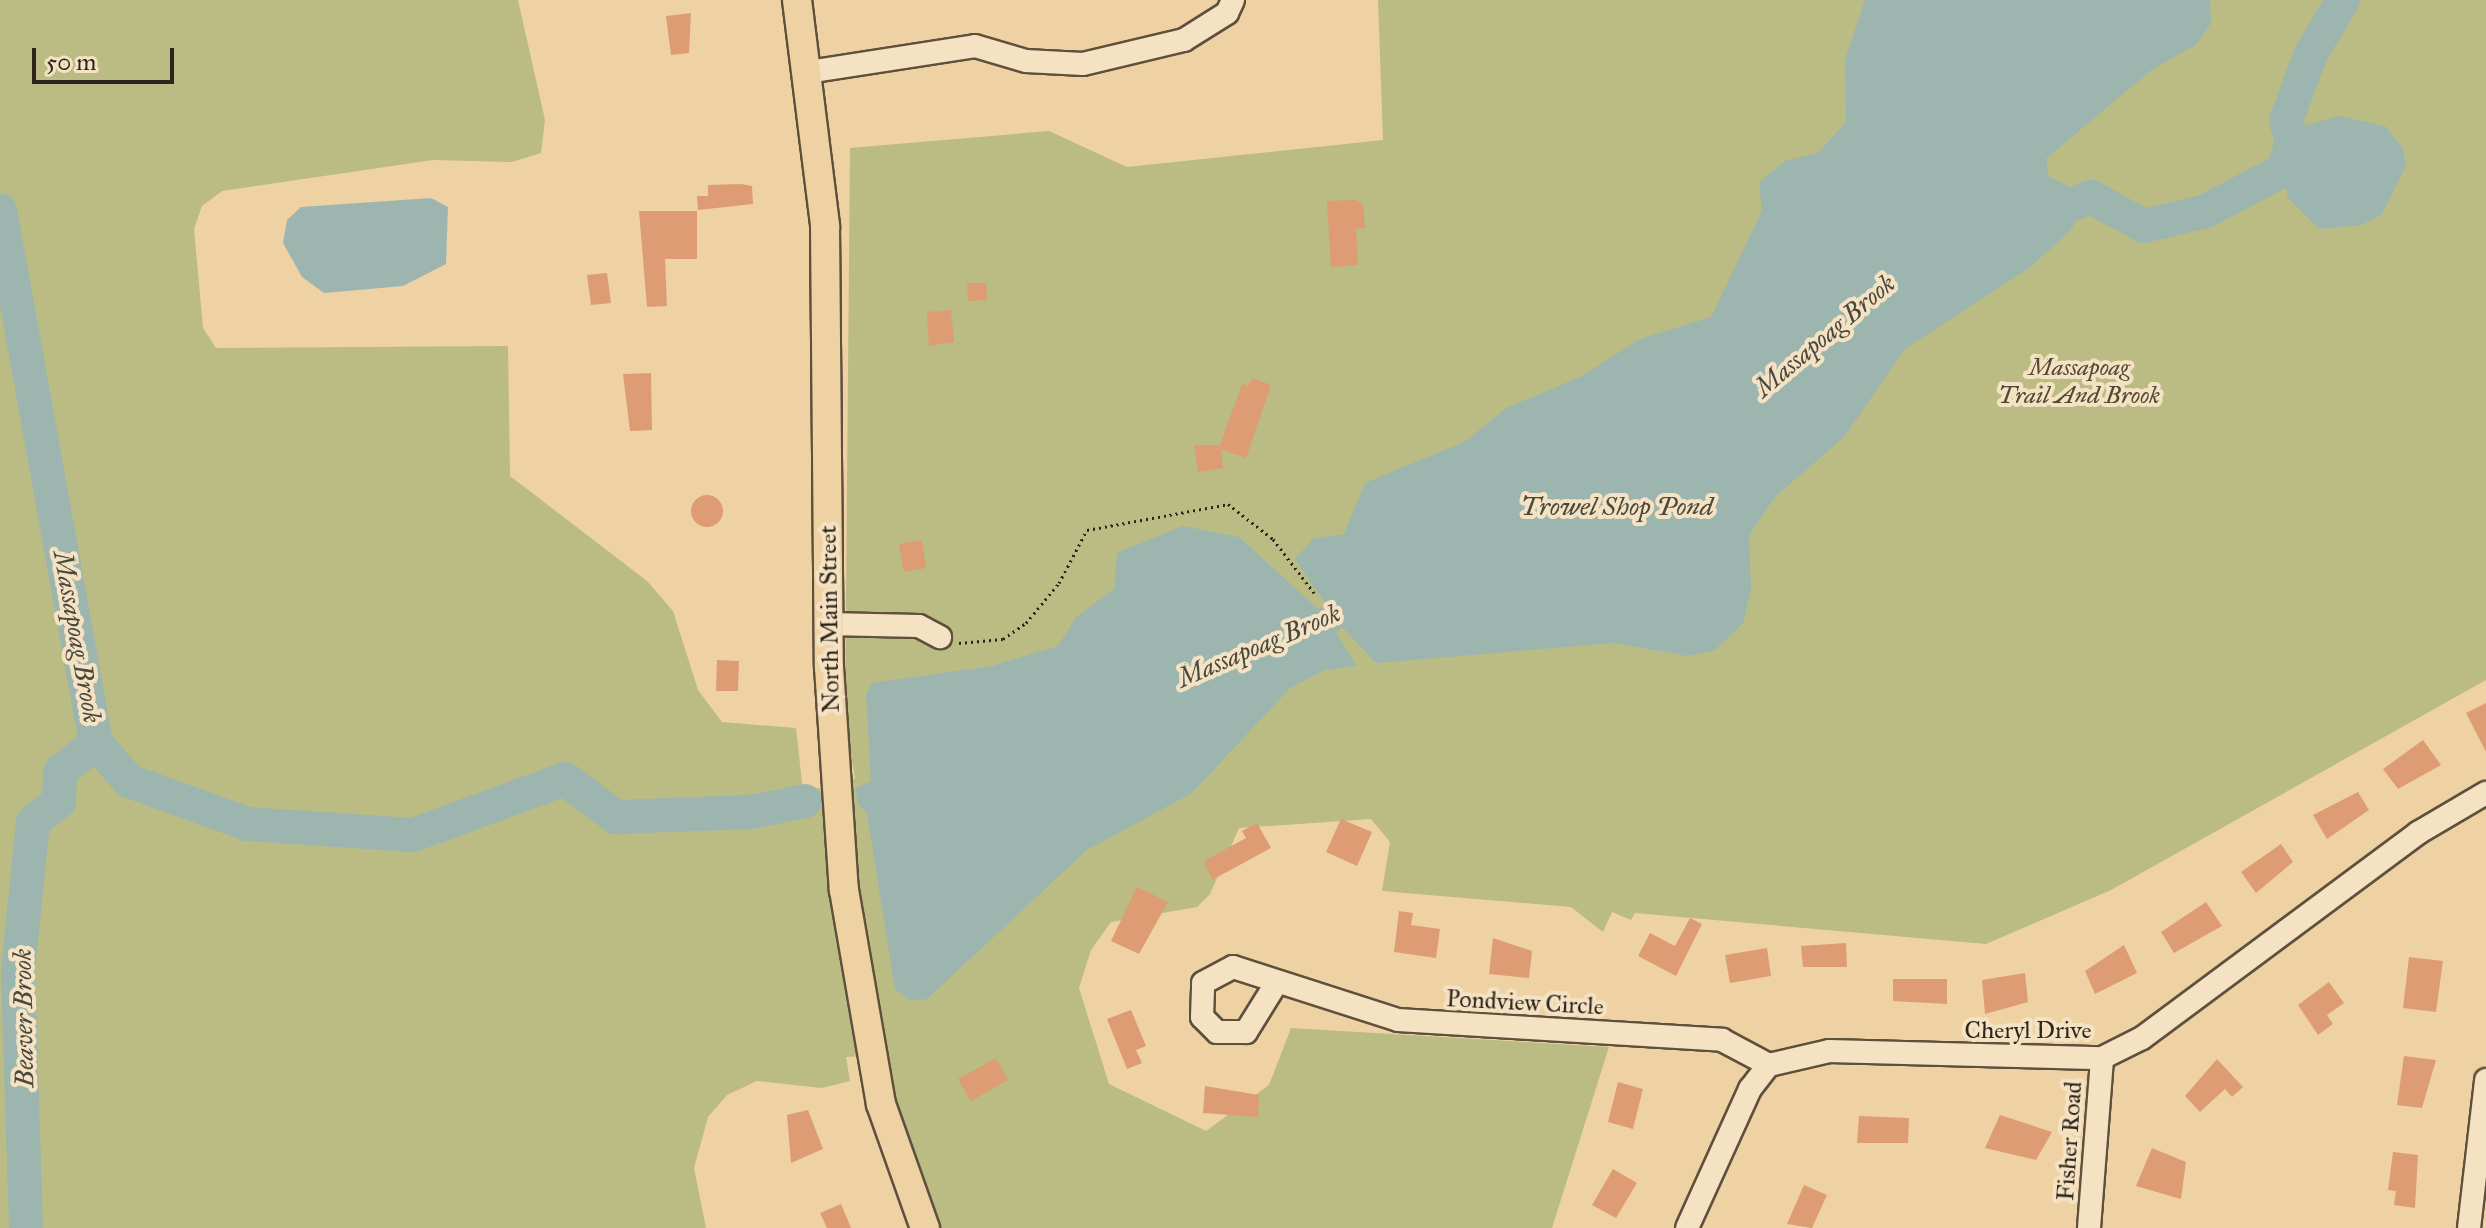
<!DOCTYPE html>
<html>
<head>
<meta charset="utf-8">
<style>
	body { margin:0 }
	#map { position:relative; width:2486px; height:1228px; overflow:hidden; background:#efd2a3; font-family:"IM FELL Great Primer",serif }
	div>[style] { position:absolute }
	.green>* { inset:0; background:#bbbb84 }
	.water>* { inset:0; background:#9cb6af }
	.river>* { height:34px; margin:-17px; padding:0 17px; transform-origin:17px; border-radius:17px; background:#9cb6af }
	.building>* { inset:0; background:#dd9c73 }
	.round { border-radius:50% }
	.path>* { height:3px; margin-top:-1.5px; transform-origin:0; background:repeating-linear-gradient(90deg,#2d251b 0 2px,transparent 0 6px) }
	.roads { filter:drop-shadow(2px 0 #5e503d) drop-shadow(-2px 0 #5e503d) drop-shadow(0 2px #5e503d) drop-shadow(0 -2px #5e503d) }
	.minor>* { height:22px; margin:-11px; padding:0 11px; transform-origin:11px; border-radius:11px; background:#f5e2c3 }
	.major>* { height:28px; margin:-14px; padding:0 14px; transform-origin:14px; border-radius:14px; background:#efd2a3 }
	span { translate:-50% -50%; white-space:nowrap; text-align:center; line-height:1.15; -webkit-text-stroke:8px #f5e2c3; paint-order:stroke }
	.park-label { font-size:24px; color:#504a35; font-style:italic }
	.street-label { font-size:24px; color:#2d251b }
	.water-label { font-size:26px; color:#494940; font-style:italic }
	.scale { position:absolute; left:32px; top:48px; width:142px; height:36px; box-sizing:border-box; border:4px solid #2d251b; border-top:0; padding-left:10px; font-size:24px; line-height:28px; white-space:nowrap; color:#2d251b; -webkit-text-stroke:6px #f5e2c3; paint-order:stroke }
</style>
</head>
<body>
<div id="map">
	<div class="green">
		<div style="clip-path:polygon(0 0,518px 0,545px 120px,541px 153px,512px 162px,433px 160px,222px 191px,202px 206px,194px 229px,203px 328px,216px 348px,508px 346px,510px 476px,647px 581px,673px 611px,698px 690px,722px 722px,796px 728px,803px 792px,855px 779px,845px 716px,850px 148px,1049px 131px,1127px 167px,1383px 140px,1378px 0,2486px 0,2486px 680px,2111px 890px,1986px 944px,1635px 913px,1631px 920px,1612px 912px,1603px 932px,1571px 907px,1382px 891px,1390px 842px,1371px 819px,1239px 828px,1210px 894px,1197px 907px,1111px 922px,1091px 950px,1079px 988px,1109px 1084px,1206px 1131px,1269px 1085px,1291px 1028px,1609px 1047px,1552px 1228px,937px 1228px,882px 1055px,846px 1057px,850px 1081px,822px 1088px,757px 1081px,727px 1095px,708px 1117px,694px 1168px,706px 1228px,0 1228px)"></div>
	</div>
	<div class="water">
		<div style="clip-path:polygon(1865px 0,2210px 0,2211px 23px,2197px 44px,2150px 71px,2046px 159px,2049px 177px,2091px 197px,2070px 231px,2029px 268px,1905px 349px,1844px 437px,1775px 497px,1749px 535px,1751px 589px,1743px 623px,1715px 650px,1687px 656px,1615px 643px,1376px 663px,1342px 627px,1336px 633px,1357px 666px,1325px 670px,1290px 688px,1192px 793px,1087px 850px,927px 999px,911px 1001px,895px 989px,867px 814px,857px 802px,856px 788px,871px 781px,866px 694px,872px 683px,992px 666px,1058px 646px,1076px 617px,1114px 589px,1117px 553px,1183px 526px,1239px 537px,1318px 609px,1326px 605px,1295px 559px,1314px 538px,1344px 534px,1365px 483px,1466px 441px,1506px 408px,1580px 377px,1640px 339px,1711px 317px,1762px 211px,1759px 182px,1785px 161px,1818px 153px,1846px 122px,1845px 60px)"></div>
		<div style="clip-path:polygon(2339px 116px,2385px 126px,2403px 148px,2406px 166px,2382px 214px,2362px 225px,2319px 229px,2288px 198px,2283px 170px,2304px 126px)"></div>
		<div style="clip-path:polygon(431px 198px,448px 207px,446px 264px,403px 286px,324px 293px,302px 277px,283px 243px,287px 220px,301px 207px)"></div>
	</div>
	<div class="river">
		<div style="left:0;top:210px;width:542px;rotate:79.79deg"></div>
		<div style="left:96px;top:743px;width:50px;rotate:49deg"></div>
		<div style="left:129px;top:781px;width:126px;rotate:20deg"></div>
		<div style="left:247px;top:824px;width:166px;rotate:3.8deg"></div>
		<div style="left:413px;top:835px;width:162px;rotate:-20.2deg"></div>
		<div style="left:565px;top:779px;width:64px;rotate:36.7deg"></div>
		<div style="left:616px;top:817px;width:135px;rotate:-2.1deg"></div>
		<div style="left:751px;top:812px;width:55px;rotate:-11.5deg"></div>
		<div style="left:2049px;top:213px;width:45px;rotate:-20.9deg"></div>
		<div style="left:2091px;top:197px;width:60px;rotate:28.7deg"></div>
		<div style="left:2144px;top:226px;width:64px;rotate:-13.6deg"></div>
		<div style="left:2206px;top:211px;width:87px;rotate:-28deg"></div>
		<div style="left:2283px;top:170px;width:28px;rotate:-72deg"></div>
		<div style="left:2292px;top:143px;width:23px;rotate:-105deg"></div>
		<div style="left:2286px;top:121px;width:72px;rotate:-69.8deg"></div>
		<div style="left:2311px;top:53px;width:62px;rotate:-58.9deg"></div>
		<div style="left:26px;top:1228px;width:258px;rotate:-91.8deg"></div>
		<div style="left:18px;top:970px;width:149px;rotate:-84.2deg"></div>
		<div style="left:33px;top:822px;width:33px;rotate:-38deg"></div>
		<div style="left:59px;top:802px;width:30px;rotate:-88deg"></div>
		<div style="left:60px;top:772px;width:46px;rotate:-38.9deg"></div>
	</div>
	<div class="building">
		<div style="clip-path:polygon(691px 13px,689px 53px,671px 55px,666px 16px)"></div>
		<div style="clip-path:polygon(741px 184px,752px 186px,753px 204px,698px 210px,697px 196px,708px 196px,708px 185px)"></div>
		<div style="clip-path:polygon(1356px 200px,1363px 204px,1365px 228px,1356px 229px,1358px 265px,1331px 267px,1327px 201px)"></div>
		<div style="clip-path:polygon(639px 211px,697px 211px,697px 259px,665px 259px,667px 306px,647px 307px)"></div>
		<div style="clip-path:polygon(607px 273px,611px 303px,591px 305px,587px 275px)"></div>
		<div style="clip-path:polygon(967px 283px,986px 283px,987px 300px,968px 301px)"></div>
		<div style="clip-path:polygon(951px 310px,954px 342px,929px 346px,927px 312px)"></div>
		<div style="clip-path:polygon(651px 373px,652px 430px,630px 431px,623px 374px)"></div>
		<div style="clip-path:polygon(1252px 378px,1271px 385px,1246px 458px,1221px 449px,1223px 468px,1198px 472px,1194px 445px,1220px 445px,1242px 384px,1249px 386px)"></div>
		<div class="round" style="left:691px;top:495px;width:32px;height:32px"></div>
		<div style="clip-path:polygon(922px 540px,926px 568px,904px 572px,899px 544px)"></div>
		<div style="clip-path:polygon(717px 660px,739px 661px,738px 691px,716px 691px)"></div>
		<div style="clip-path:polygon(2486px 703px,2486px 752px,2466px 713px)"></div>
		<div style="clip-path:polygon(2423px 740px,2441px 765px,2398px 789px,2383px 769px)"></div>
		<div style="clip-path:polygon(2358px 792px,2369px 810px,2327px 839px,2313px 815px)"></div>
		<div style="clip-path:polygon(1341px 819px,1372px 832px,1357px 866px,1326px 852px)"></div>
		<div style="clip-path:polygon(1257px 823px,1271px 848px,1212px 880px,1204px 861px,1246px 838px,1242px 831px)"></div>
		<div style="clip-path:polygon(2281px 844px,2293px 862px,2256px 893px,2241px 872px)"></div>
		<div style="clip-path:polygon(1137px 887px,1168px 902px,1139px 954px,1111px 941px)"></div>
		<div style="clip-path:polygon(2206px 902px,2222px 926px,2174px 953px,2161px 932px)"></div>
		<div style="clip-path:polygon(1399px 911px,1413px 913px,1411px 925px,1440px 929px,1436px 958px,1394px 952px)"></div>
		<div style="clip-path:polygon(1690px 918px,1702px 924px,1676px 976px,1638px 956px,1650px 933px,1675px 946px)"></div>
		<div style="clip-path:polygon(1493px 938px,1532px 951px,1529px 978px,1489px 974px)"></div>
		<div style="clip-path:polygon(1846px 943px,1847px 967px,1803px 967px,1801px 946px)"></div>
		<div style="clip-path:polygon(2124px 945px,2137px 973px,2095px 994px,2085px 971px)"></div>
		<div style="clip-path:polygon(1767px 948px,1771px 976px,1730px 983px,1725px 955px)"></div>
		<div style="clip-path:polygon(2409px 957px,2443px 961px,2436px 1012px,2403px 1008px)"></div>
		<div style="clip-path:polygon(2025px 973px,2028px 1002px,1985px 1014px,1982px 980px)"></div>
		<div style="clip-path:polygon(1893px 979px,1947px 979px,1947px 1004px,1893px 1001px)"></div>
		<div style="clip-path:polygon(2329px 982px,2344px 1003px,2327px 1015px,2333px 1024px,2318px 1035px,2298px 1005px)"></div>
		<div style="clip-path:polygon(1131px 1010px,1146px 1046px,1136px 1050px,1142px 1063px,1127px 1069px,1107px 1019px)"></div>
		<div style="clip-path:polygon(2404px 1056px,2436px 1060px,2422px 1108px,2397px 1105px)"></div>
		<div style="clip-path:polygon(996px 1058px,1008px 1080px,971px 1101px,958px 1079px)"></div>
		<div style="clip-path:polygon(2217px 1059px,2243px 1087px,2232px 1097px,2225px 1089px,2200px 1112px,2185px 1096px)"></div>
		<div style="clip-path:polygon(1618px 1082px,1643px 1089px,1633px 1129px,1608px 1122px)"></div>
		<div style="clip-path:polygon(1205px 1086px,1259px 1095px,1258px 1117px,1203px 1113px)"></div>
		<div style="clip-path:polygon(808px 1110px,823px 1149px,791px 1163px,787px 1115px)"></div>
		<div style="clip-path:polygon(2000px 1115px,2052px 1132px,2036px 1160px,1985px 1148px)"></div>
		<div style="clip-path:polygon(1859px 1116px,1909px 1118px,1908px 1143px,1857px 1143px)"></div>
		<div style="clip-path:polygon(2152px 1148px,2186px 1162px,2181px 1199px,2136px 1186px)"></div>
		<div style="clip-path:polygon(2393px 1152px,2418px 1155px,2415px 1208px,2394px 1205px,2396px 1191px,2388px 1190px)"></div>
		<div style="clip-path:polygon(1613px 1169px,1637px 1183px,1616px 1218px,1592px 1205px)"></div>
		<div style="clip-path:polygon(1804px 1185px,1827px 1195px,1812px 1228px,1787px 1224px)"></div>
		<div style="clip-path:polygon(841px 1204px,851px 1228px,827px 1228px,820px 1213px)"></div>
	</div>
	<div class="path">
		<div style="left:959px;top:643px;width:44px;rotate:-5.2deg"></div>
		<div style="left:1003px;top:639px;width:28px;rotate:-35deg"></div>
		<div style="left:1026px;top:623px;width:52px;rotate:-50.5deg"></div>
		<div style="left:1059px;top:583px;width:60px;rotate:-62.2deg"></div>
		<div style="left:1087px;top:530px;width:143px;rotate:-10.4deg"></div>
		<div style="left:1228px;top:504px;width:57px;rotate:37.9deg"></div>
		<div style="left:1273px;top:539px;width:69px;rotate:52.6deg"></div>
	</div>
	<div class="roads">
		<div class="minor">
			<div style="left:808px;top:72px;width:169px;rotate:-8.8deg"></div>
			<div style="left:975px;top:46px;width:53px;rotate:16.4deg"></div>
			<div style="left:1026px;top:61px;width:57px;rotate:3deg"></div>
			<div style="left:1083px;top:64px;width:104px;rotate:-13.4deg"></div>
			<div style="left:1184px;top:40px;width:51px;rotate:-32.1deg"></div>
			<div style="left:1227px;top:13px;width:14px;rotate:-65deg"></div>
			<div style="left:828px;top:624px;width:91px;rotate:1.3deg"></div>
			<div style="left:919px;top:626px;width:24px;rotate:28deg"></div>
			<div style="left:1277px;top:982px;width:59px;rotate:121.8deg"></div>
			<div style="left:1246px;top:1032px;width:29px;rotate:180deg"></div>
			<div style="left:1217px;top:1032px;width:21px;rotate:-135deg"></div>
			<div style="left:1202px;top:1017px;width:34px;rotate:-88deg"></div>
			<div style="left:1203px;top:983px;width:34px;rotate:-28deg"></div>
			<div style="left:1233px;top:967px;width:173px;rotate:17.8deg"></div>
			<div style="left:1398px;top:1020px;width:325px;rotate:3.5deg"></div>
			<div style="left:1722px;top:1040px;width:53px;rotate:28deg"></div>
			<div style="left:1687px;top:1228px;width:153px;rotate:-65.6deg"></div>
			<div style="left:1750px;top:1089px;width:31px;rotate:-52deg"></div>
			<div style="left:1769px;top:1065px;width:62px;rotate:-13.1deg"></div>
			<div style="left:1829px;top:1051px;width:273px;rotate:1.5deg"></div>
			<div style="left:2102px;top:1058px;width:45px;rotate:-26.6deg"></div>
			<div style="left:2142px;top:1038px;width:344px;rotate:-36.6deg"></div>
			<div style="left:2418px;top:833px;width:79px;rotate:-30.5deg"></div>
			<div style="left:2089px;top:1228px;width:170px;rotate:-85.6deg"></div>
			<div style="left:2469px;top:1228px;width:149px;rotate:-83.4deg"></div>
		</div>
		<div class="major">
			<div style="left:797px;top:0;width:228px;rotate:82.9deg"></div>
			<div style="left:825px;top:226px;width:441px;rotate:89.5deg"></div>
			<div style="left:829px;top:667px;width:224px;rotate:86.2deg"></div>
			<div style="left:844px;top:890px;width:217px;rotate:80.2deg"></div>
			<div style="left:881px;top:1104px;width:132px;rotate:70.5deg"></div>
		</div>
	</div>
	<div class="park-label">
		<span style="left:2079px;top:382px">Massapoag<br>Trail And Brook</span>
	</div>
	<div class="street-label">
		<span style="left:830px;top:619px;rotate:-91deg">North Main Street</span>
		<span style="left:1525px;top:1003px;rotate:3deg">Pondview Circle</span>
		<span style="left:2028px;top:1031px">Cheryl Drive</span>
		<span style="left:2070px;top:1141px;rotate:-86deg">Fisher Road</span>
	</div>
	<div class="water-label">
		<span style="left:1825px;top:336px;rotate:-40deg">Massapoag Brook</span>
		<span style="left:1617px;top:507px">Trowel Shop Pond</span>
		<span style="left:77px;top:637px;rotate:80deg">Massapoag Brook</span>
		<span style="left:1259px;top:646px;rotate:-23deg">Massapoag Brook</span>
		<span style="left:24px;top:1018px;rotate:-91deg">Beaver Brook</span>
	</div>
	<div class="scale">50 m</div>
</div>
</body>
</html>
